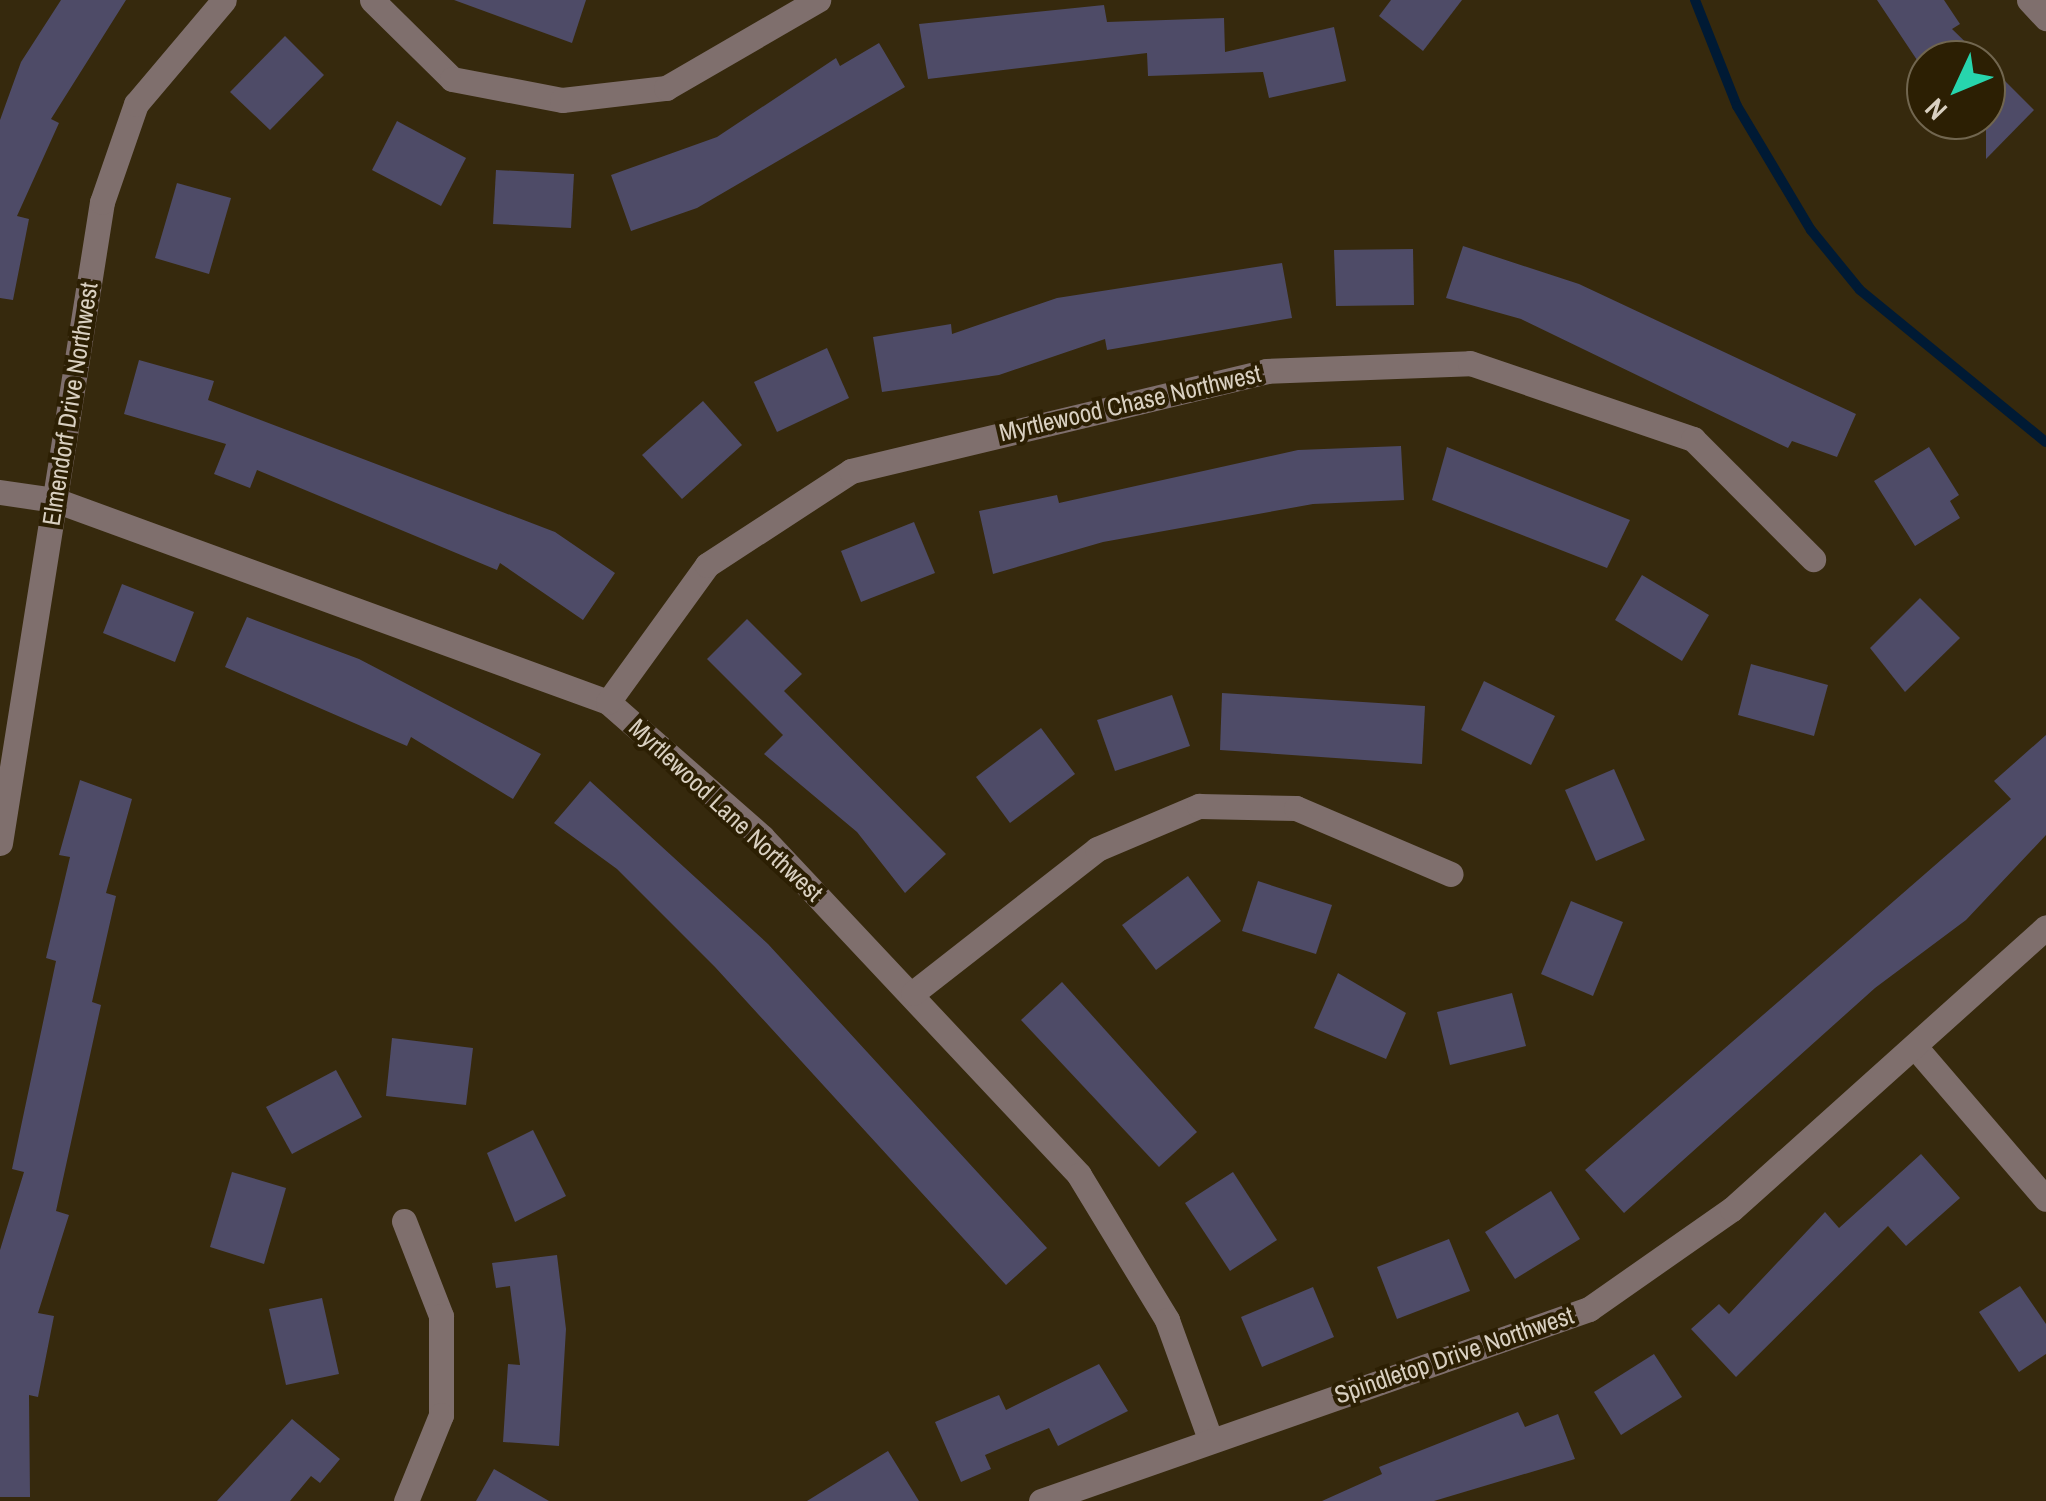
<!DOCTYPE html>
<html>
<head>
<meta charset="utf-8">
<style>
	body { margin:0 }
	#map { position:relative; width:2046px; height:1501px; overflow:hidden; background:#36290d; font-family:"Archivo Narrow",sans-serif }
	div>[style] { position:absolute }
	.stream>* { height:10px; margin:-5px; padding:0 5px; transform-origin:5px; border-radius:5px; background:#001a34 }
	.building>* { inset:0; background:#4e4b67 }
	.minor>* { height:25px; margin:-12.5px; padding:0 12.5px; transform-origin:12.5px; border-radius:12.5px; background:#7f6f6d }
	span { translate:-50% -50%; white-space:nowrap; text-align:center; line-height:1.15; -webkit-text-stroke:8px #2c1f03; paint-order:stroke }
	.street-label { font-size:25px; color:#d9d0c1 }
	.north { position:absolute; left:1906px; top:40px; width:100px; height:100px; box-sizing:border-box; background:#2c1f03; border:2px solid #71664f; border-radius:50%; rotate:226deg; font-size:28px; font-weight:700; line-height:40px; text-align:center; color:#d9d0c1 }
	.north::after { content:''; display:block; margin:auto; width:35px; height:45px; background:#27d5ad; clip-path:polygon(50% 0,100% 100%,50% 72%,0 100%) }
</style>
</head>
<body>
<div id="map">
	<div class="stream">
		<div style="left:1695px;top:0;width:114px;rotate:68.4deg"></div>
		<div style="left:1737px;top:106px;width:144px;rotate:59.2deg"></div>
		<div style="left:1811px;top:230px;width:77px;rotate:50.8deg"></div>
		<div style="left:1860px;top:290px;width:240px;rotate:39.3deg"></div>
	</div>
	<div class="building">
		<div style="clip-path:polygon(61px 0,126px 0,51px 119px,59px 123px,17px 216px,29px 219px,13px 300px,0 298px,0 120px,21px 62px)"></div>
		<div style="clip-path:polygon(454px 0,586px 0,572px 43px)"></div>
		<div style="clip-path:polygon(1391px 0,1462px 0,1423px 51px,1379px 16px)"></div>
		<div style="clip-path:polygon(1877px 0,1944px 0,1960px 24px,1952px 29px,1984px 60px,1917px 60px)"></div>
		<div style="clip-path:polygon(1104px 5px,1107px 22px,1224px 18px,1225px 52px,1334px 27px,1346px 81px,1269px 98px,1263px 72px,1148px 76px,1147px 53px,928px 79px,919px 24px)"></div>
		<div style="clip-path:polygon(285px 36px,324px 75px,270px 130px,230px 92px)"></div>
		<div style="clip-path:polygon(879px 43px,905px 87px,697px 208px,631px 231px,611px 175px,717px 137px,836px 58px,840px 66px)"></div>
		<div style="clip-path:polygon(1986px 62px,2034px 110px,1986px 159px)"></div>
		<div style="clip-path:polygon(397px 121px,466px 158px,441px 206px,372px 170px)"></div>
		<div style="clip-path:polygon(496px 170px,574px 174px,571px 228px,493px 224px)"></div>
		<div style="clip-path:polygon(177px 183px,231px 198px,209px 274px,155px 258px)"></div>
		<div style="clip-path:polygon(1463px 246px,1579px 284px,1856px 414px,1837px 457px,1792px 441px,1788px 448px,1521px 319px,1446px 298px)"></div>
		<div style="clip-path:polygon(1413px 249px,1414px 305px,1336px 306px,1334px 250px)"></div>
		<div style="clip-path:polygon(1282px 263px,1292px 318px,1107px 350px,1105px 339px,999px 375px,882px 392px,873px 337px,951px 324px,952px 334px,1057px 298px)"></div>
		<div style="clip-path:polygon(827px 348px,849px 398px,777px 432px,754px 382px)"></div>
		<div style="clip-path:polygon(139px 360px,214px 381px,208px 400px,555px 532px,615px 573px,583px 620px,500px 563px,497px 570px,257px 470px,250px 488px,214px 474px,226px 444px,124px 414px)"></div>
		<div style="clip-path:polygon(703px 401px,742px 445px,682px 499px,642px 455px)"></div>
		<div style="clip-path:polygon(1401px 446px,1404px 500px,1313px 504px,1103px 542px,993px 574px,979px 511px,1057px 495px,1059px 503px,1298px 450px)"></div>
		<div style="clip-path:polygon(1447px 447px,1630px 520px,1607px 568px,1432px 500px)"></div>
		<div style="clip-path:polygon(1929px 447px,1959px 495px,1950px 501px,1960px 518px,1915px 546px,1874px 481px)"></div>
		<div style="clip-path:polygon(914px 522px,935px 573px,861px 602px,841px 551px)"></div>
		<div style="clip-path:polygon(1642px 575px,1709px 615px,1682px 661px,1615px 620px)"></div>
		<div style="clip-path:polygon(122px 584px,194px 612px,175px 662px,103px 633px)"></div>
		<div style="clip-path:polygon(1920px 598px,1960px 638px,1905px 692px,1870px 648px)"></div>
		<div style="clip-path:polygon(247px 617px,359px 659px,541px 754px,513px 799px,411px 737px,407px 746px,225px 667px)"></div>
		<div style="clip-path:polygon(747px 619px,802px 674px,784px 691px,946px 854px,905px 893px,857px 832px,764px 754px,783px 735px,707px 659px)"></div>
		<div style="clip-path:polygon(1751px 664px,1828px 685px,1814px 736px,1738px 715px)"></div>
		<div style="clip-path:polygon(1484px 681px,1555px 716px,1531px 765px,1461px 730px)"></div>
		<div style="clip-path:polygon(1222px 693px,1425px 706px,1422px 764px,1220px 750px)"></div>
		<div style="clip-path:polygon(1172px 695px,1190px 746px,1115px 771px,1097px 720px)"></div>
		<div style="clip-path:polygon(1041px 728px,1075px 774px,1010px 823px,976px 777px)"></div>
		<div style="clip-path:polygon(2046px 735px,2046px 835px,1966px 920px,1875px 988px,1624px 1213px,1585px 1170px,2011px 799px,1994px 781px)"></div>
		<div style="clip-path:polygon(1614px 769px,1645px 840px,1596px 861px,1565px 790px)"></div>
		<div style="clip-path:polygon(80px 780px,132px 799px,106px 893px,116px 896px,92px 1002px,101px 1005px,56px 1211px,69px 1215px,38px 1313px,54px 1316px,38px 1397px,29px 1395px,30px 1497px,0 1497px,0 1250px,24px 1172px,12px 1169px,56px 961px,46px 958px,70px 857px,59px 855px)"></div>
		<div style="clip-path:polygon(590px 781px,768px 944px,1047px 1248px,1006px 1285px,715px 967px,617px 869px,554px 823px)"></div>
		<div style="clip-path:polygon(1188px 876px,1221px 921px,1156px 970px,1122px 925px)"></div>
		<div style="clip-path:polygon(1258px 881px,1332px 905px,1316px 954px,1242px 931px)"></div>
		<div style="clip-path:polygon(1571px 901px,1623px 922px,1593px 996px,1541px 974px)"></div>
		<div style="clip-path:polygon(1338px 973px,1406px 1013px,1386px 1059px,1314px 1028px)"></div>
		<div style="clip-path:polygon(1062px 982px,1197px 1132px,1159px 1167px,1021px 1020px)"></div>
		<div style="clip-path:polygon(1512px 993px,1526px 1046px,1450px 1065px,1437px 1012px)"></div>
		<div style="clip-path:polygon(392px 1038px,473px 1048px,466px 1105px,386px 1096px)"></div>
		<div style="clip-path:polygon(336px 1070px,362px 1117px,292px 1154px,266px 1107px)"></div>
		<div style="clip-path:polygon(533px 1130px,566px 1196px,515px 1222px,487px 1153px)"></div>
		<div style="clip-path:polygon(1921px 1154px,1960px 1198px,1906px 1246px,1888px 1226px,1736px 1377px,1691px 1329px,1719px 1304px,1729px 1314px,1825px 1212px,1839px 1228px)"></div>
		<div style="clip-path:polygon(232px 1172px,286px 1188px,264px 1264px,210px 1247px)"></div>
		<div style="clip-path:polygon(1233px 1172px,1277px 1240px,1230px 1271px,1185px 1203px)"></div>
		<div style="clip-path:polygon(1551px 1191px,1580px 1239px,1515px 1279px,1485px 1232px)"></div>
		<div style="clip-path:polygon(1449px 1239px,1470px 1291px,1397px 1319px,1377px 1267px)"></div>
		<div style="clip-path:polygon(557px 1255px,566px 1329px,559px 1446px,503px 1442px,508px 1364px,520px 1365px,510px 1286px,496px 1288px,492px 1263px)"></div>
		<div style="clip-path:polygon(2020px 1286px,2046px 1324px,2046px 1354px,2019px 1372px,1979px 1312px)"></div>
		<div style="clip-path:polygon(1313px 1287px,1334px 1337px,1262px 1367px,1241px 1317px)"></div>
		<div style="clip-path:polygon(322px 1298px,339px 1374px,286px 1385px,269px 1309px)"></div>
		<div style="clip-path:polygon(1654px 1354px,1682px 1397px,1621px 1435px,1594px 1392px)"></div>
		<div style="clip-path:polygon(1099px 1364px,1128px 1411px,1058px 1446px,1049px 1428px,985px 1455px,991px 1469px,961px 1482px,935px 1422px,999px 1395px,1006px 1410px)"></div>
		<div style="clip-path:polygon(1518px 1412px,1525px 1427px,1558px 1414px,1575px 1459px,1434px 1501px,1322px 1501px,1382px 1474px,1379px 1467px)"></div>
		<div style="clip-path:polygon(292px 1419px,340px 1459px,320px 1483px,311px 1476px,290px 1501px,217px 1501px)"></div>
		<div style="clip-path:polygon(888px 1451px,919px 1501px,807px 1501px)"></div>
		<div style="clip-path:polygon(494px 1469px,549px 1501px,476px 1501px)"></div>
	</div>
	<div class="minor">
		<div style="left:372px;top:0;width:112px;rotate:44.6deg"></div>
		<div style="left:452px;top:79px;width:112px;rotate:10.8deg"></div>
		<div style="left:562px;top:100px;width:105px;rotate:-6.6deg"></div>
		<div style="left:666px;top:88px;width:176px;rotate:-30.1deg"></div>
		<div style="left:2029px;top:0;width:25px;rotate:47deg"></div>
		<div style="left:0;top:492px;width:56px;rotate:8.3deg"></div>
		<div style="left:55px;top:500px;width:589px;rotate:20.07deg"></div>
		<div style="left:608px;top:702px;width:205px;rotate:41.2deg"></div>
		<div style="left:762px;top:837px;width:463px;rotate:46.8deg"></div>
		<div style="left:1079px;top:1175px;width:170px;rotate:58.7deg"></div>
		<div style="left:1167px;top:1320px;width:127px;rotate:70.1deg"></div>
		<div style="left:608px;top:702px;width:169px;rotate:-54.1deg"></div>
		<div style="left:707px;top:565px;width:172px;rotate:-33.1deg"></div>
		<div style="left:851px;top:471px;width:427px;rotate:-13.5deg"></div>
		<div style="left:1266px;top:371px;width:204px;rotate:-2.2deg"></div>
		<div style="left:1470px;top:363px;width:236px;rotate:18.8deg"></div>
		<div style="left:1693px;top:439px;width:170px;rotate:45deg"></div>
		<div style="left:0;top:843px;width:649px;rotate:-80.96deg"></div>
		<div style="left:102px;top:202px;width:104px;rotate:-70.9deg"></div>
		<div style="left:136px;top:104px;width:136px;rotate:-49.8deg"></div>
		<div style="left:913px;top:993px;width:234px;rotate:-38deg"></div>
		<div style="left:1097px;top:849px;width:111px;rotate:-22.9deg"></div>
		<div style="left:1199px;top:806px;width:97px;rotate:1.2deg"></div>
		<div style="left:1296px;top:808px;width:168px;rotate:23.1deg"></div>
		<div style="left:1916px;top:1048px;width:199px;rotate:49.3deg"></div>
		<div style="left:404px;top:1221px;width:102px;rotate:68.7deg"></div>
		<div style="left:441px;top:1316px;width:99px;rotate:90deg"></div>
		<div style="left:441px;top:1415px;width:93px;rotate:112.1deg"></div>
		<div style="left:1041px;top:1501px;width:581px;rotate:-19.31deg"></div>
		<div style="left:1589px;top:1309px;width:174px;rotate:-35deg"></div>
		<div style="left:1732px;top:1209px;width:422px;rotate:-41.9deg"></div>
	</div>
	<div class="street-label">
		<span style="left:1130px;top:403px;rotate:-13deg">Myrtlewood Chase Northwest</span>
		<span style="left:70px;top:404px;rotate:-81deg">Elmendorf Drive Northwest</span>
		<span style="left:726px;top:810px;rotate:43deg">Myrtlewood Lane Northwest</span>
		<span style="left:1454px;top:1355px;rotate:-19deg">Spindletop Drive Northwest</span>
	</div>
	<div class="north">N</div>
</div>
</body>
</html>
